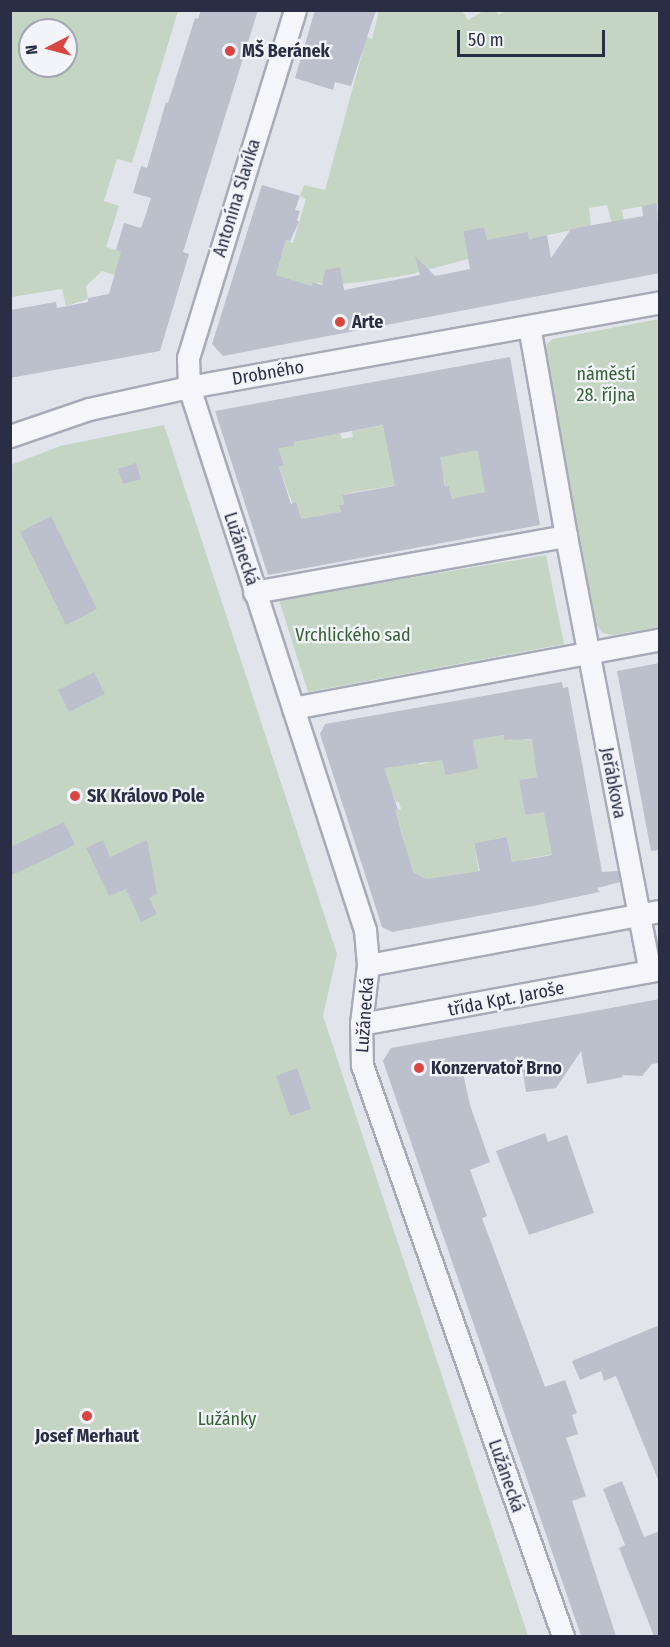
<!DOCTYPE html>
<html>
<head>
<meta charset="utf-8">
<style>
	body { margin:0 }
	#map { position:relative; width:670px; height:1647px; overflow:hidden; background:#e2e4ec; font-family:"Fira Sans Condensed",sans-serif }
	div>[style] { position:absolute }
	.green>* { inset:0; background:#c4d6c3 }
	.building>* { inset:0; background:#bcbfcc }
	.roads { filter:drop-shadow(2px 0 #a7aab7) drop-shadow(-2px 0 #a7aab7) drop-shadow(0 2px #a7aab7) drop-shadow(0 -2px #a7aab7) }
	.minor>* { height:21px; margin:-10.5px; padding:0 10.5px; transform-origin:10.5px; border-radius:10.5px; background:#f6f6fa }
	.dots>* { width:16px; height:16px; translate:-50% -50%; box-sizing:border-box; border:3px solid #f3f4f9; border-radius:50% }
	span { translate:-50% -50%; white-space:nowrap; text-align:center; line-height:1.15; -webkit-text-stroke:4.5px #f3f4f9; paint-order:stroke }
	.poi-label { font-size:18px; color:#292e45; font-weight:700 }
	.left { translate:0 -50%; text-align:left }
	.street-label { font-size:18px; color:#292e45 }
	.park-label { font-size:18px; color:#356235 }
	.frame { position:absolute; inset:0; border:12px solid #292e45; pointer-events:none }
	.north { position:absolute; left:18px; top:18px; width:60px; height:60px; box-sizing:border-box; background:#f3f4f9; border:2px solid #a2a5b1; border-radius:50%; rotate:264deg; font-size:16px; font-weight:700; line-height:24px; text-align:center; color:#292e45 }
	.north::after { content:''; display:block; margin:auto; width:21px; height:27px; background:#d9453f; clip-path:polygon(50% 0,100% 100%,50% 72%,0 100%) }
	.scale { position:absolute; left:457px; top:30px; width:148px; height:27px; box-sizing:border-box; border:3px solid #292e45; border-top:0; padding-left:8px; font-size:18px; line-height:21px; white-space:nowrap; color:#292e45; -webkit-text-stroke:4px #f3f4f9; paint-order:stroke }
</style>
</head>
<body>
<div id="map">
	<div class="green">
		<div style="clip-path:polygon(485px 10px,496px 11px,499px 15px,507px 10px,659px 11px,659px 203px,622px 210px,627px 237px,616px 239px,607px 205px,589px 208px,591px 226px,529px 239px,528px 232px,489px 253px,484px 227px,463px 231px,468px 259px,408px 275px,361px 282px,332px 285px,313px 282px,311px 286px,270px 295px,286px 240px,293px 243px,306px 199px,300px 196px,304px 185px,325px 190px,362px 54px,358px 34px,372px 39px,379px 11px,462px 11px,468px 20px)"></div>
		<div style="clip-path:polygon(evenodd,11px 11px,178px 11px,132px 163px,117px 159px,104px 201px,119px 206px,106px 247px,126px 253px,114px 275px,102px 271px,86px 286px,88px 299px,66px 306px,62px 289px,11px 297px,11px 11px,30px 30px,66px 30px,66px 66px,30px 66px,30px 30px)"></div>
		<div style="clip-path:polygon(659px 319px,659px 627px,613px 635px,602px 633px,596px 624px,545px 350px,547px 344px,553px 339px)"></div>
		<div style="clip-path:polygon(473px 409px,487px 492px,448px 500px,451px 495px,449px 487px,445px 487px,444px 478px,355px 492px,342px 495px,344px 504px,339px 505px,341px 513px,300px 524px,279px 467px,283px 465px,276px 445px,294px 446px,294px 442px,340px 432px,342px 439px,353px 437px,352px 431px)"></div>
		<div style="clip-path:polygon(164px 425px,337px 954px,323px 1016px,528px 1636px,11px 1636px,11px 465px,60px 446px)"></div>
		<div style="clip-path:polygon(546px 555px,564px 644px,308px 692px,279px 600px)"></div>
		<div style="clip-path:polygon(524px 730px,525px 740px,532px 739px,541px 776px,519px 780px,525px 815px,548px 811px,555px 854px,525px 859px,513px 865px,507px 837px,474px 843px,479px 871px,423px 880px,413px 873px,401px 841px,404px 840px,401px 829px,398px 829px,392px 812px,401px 809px,399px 802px,396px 802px,392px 793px,387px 794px,381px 776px,385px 755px,418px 761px,419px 765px,429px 762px,427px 749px,439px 747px,445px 775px,473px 740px,504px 735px,505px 740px,516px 739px)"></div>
	</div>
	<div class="building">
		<div style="clip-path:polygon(201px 10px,258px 10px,183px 252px,189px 254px,160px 351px,10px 378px,10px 310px,56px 302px,57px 308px,88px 302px,88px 298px,109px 294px,121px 252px,116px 250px,124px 223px,141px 228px,146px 214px,151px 198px,133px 193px,141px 166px,147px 168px,166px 102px,168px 103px,195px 18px,198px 19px)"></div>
		<div style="clip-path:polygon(315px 10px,376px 10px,351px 86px,335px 82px,333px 90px,295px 78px)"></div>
		<div style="clip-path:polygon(262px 185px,300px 196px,295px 210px,300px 211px,297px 220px,299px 222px,290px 241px,286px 240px,276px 275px,311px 286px,313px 282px,322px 285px,325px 270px,340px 267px,344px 290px,420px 275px,415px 256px,435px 276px,470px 269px,463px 231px,484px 227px,487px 240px,528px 232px,529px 239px,547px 235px,551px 258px,571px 229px,643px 216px,642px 206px,657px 203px,660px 273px,223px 356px,212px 344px)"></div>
		<div style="clip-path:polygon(evenodd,510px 357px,540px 525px,268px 575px,215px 411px,510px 357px,383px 425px,395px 486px,342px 495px,344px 504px,339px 505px,341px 512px,301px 519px,296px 502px,291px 504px,279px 467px,284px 465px,278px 448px,294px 446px,294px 442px,383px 425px,510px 357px,478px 450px,485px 492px,452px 499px,449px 486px,445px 487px,440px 457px,478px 450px)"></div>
		<div style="clip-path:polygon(136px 463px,141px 479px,123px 484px,118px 469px)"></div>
		<div style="clip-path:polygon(51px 516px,97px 609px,66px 625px,20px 532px)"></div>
		<div style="clip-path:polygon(660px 663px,660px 850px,651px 851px,617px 671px)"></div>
		<div style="clip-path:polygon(94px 672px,105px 694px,69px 712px,58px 690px)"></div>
		<div style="clip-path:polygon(evenodd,562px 682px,563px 688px,568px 687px,602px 872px,618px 871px,620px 882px,597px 888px,600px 892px,533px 906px,392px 932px,382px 927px,320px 734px,325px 724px,562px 682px,504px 735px,504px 740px,532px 739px,537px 777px,519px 780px,525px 815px,544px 812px,552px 855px,512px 862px,507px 837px,474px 843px,480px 871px,426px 879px,413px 872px,395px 811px,398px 810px,384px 768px,442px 760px,445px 775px,478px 769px,473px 740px,504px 735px)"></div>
		<div style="clip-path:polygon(64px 822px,75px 845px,10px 876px,10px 847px)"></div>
		<div style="clip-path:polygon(103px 840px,110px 857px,147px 840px,157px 894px,149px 898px,157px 914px,141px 922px,126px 889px,109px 896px,86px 848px)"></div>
		<div style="clip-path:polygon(660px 999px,660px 1063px,652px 1064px,642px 1076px,622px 1075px,623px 1077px,587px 1084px,581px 1051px,556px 1088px,526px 1092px,523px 1072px,512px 1074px,511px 1064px,463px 1073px,470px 1105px,490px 1162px,470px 1170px,487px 1216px,482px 1218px,545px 1387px,565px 1380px,577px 1413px,572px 1415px,578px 1434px,566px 1438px,586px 1496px,572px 1501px,616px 1636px,581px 1636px,383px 1061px,391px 1048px)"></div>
		<div style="clip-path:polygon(297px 1068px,311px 1109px,290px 1116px,276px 1076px)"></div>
		<div style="clip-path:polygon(545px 1133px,548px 1142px,567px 1135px,594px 1213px,529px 1235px,496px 1151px)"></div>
		<div style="clip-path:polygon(660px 1325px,660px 1482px,659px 1482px,616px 1376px,604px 1381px,601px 1371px,580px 1380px,572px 1361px)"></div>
		<div style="clip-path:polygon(622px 1481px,644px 1537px,660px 1531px,660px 1636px,654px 1636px,619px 1548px,625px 1545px,603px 1489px)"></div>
	</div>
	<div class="roads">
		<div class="minor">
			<div style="left:295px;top:10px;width:364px;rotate:107.1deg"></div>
			<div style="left:188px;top:358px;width:29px;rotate:88deg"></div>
			<div style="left:189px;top:387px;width:571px;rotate:72.04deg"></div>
			<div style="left:365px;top:930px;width:35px;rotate:85deg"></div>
			<div style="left:368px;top:965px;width:59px;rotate:96.8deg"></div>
			<div style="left:361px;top:1024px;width:41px;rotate:88.6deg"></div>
			<div style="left:362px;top:1065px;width:605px;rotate:70.61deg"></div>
			<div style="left:529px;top:326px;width:213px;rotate:80deg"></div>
			<div style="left:566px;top:536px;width:443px;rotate:79.1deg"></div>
			<div style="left:10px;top:436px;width:83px;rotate:-18.9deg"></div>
			<div style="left:89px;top:409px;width:102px;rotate:-12.4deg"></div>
			<div style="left:189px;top:387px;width:479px;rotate:-10.2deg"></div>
			<div style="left:254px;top:592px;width:317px;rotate:-10.2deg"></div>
			<div style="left:293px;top:708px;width:373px;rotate:-10.6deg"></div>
			<div style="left:368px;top:965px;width:297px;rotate:-10.5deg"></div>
			<div style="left:361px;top:1024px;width:304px;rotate:-10.4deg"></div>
		</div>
	</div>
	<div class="dots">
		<div style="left:230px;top:51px;background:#d9453f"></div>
		<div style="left:340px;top:322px;background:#d9453f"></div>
		<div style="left:75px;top:796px;background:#d9453f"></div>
		<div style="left:419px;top:1068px;background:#d9453f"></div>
		<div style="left:87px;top:1416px;background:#d9453f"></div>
	</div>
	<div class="poi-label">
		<span class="left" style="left:242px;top:51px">MŠ Beránek</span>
		<span class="left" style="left:352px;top:322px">Arte</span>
		<span class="left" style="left:87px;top:796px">SK Královo Pole</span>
		<span class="left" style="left:431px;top:1068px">Konzervatoř Brno</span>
		<span style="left:87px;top:1436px">Josef Merhaut</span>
	</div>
	<div class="street-label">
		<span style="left:237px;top:198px;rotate:-73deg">Antonína Slavíka</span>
		<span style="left:268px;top:373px;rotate:-10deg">Drobného</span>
		<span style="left:241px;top:549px;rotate:72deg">Lužánecká</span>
		<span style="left:613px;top:783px;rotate:79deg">Jeřábkova</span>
		<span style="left:506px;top:999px;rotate:-11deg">třída Kpt. Jaroše</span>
		<span style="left:365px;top:1015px;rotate:-86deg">Lužánecká</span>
		<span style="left:506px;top:1476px;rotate:71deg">Lužánecká</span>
	</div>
	<div class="park-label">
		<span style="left:606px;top:385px">náměstí<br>28. října</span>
		<span style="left:353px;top:635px">Vrchlického sad</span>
		<span style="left:227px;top:1419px">Lužánky</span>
	</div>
	<div class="frame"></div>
	<div class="north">N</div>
	<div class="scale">50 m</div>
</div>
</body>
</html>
